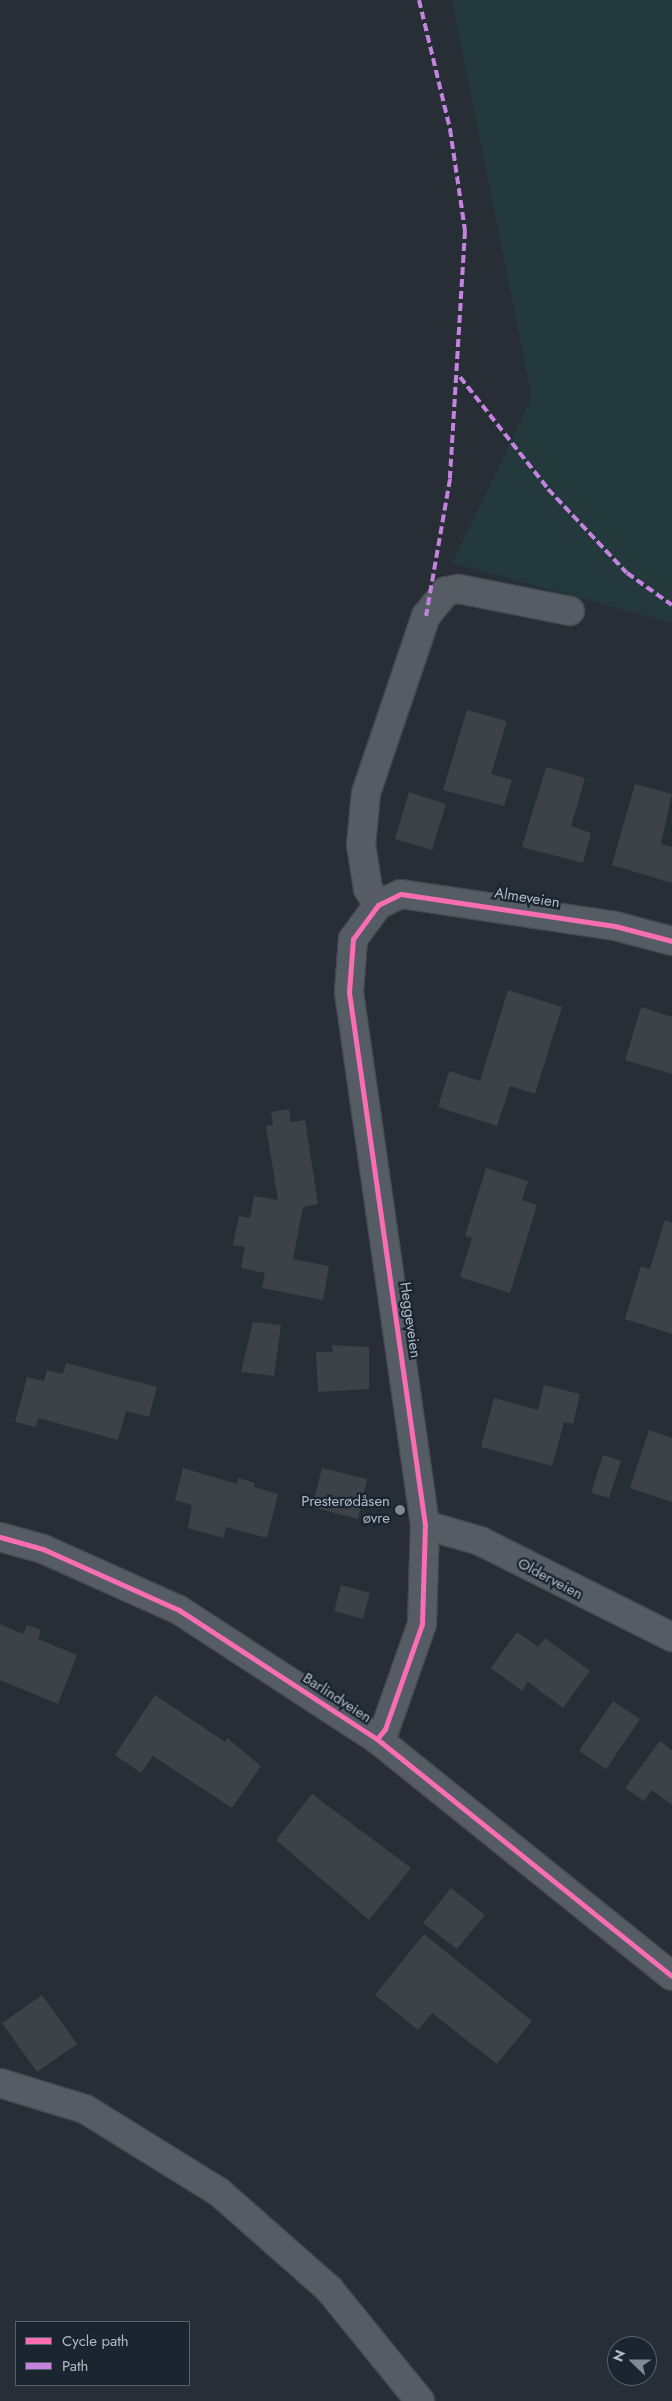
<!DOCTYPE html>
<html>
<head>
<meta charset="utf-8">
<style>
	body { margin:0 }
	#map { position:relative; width:672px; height:2401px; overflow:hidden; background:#272e35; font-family:Jost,sans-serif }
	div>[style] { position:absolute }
	.green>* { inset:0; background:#24393b }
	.building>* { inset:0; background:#3c4248 }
	.roads { filter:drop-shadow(1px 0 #444a50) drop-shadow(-1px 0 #444a50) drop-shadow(0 1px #444a50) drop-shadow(0 -1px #444a50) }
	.minor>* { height:28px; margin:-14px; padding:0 14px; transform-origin:14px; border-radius:14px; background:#565c63 }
	.quiet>* { height:4px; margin-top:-2px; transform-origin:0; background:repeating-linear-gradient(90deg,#c483df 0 8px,transparent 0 12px) }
	.cycleway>* { height:5px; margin:-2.5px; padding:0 2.5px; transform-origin:2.5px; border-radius:2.5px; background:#f96db3 }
	.dots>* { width:14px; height:14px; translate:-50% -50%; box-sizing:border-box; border:2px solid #1a2530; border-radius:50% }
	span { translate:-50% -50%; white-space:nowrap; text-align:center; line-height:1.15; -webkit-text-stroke:4.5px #1a2530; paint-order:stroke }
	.street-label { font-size:15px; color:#afbac7 }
	.poi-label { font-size:15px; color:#afbac7 }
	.right { translate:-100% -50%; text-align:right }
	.legend { position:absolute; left:15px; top:2321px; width:175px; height:65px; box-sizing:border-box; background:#1a2530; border:1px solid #56616c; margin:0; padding:6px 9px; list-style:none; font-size:15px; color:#afbac7 }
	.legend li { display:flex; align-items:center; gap:10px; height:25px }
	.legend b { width:25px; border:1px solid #56616c }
	.north { position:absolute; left:607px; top:2336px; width:50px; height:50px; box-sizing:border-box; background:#1a2530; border:1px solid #56616c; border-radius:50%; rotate:292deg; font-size:14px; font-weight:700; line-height:20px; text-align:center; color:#afbac7 }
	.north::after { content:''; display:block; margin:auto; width:18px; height:22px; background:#7f8994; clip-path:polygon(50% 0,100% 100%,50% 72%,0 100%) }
</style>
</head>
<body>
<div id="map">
	<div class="green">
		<div style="clip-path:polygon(452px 0,672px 0,672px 623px,452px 563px,532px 398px)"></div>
	</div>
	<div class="building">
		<div style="clip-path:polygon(467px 710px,507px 721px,491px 774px,512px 780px,504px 806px,443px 790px)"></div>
		<div style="clip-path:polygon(546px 767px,585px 778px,571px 826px,591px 833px,583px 863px,522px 847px)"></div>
		<div style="clip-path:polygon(635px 784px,672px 794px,661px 844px,672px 847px,672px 883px,612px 865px)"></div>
		<div style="clip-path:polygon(409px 792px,446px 804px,432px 850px,395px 839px)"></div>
		<div style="clip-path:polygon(508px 990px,562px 1007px,535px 1094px,510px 1086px,497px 1126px,438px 1107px,449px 1071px,480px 1081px)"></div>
		<div style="clip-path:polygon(641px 1007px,672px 1017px,672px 1074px,625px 1060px)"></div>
		<div style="clip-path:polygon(289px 1109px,291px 1122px,305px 1120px,318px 1204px,303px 1207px,293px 1259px,329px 1266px,323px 1300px,262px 1288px,265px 1273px,241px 1268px,245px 1247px,233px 1245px,239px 1216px,250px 1218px,254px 1196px,278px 1200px,266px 1126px,273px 1125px,271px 1112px)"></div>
		<div style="clip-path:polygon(486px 1168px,528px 1181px,522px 1200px,537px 1205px,510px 1293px,460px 1277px,472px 1238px,465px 1236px)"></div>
		<div style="clip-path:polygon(665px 1220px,672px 1223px,672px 1334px,625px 1319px,641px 1266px,650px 1269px)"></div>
		<div style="clip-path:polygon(253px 1322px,281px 1325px,274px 1376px,241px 1372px)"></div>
		<div style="clip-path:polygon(332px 1345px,369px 1347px,369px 1389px,318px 1392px,316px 1352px,333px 1352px)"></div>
		<div style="clip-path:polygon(66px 1363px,157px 1387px,149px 1417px,126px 1411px,118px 1440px,38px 1418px,36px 1427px,15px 1422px,27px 1377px,44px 1381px,47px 1370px,63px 1374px)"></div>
		<div style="clip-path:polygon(544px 1385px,580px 1394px,573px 1424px,564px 1422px,552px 1466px,481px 1447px,494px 1398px,538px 1410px)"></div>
		<div style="clip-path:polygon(649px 1430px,672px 1438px,672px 1502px,630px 1488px)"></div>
		<div style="clip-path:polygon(603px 1455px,621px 1461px,609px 1498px,591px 1493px)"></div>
		<div style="clip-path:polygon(183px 1468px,237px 1484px,238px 1478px,255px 1483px,254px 1487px,278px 1494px,267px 1538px,226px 1527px,223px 1538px,188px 1528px,192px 1505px,175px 1500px)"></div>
		<div style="clip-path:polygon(322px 1468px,367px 1479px,358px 1519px,312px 1507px)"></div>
		<div style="clip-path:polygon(341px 1585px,370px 1593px,363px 1619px,334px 1611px)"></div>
		<div style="clip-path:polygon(0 1624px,23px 1634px,27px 1625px,41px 1630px,38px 1639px,77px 1655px,58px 1704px,0 1680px)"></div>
		<div style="clip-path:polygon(517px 1632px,538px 1647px,545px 1638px,590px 1671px,563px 1708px,528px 1682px,522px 1691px,491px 1668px)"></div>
		<div style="clip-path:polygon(155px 1695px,225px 1742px,227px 1738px,261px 1766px,232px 1808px,153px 1756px,141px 1773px,115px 1755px)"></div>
		<div style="clip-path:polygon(613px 1701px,640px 1719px,606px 1769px,579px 1751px)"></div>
		<div style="clip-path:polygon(660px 1741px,672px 1750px,672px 1805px,652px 1790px,644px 1801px,625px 1788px)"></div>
		<div style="clip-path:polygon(312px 1794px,411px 1868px,369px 1920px,276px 1840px)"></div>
		<div style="clip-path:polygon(451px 1888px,485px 1915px,457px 1949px,423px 1923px)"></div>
		<div style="clip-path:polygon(424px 1934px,532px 2021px,497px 2064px,432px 2013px,418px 2030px,375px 1995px)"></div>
		<div style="clip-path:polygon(42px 1995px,77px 2044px,37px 2072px,2px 2023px)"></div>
	</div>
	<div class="roads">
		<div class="minor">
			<div style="left:378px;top:905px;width:19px;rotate:-122deg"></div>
			<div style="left:368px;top:889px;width:45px;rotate:-99deg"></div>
			<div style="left:361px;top:845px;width:52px;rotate:-84.5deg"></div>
			<div style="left:366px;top:793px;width:187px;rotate:-71.3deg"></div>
			<div style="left:426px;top:616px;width:32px;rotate:-51deg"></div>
			<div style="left:446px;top:591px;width:13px;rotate:-9deg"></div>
			<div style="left:459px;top:589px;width:113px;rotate:11.2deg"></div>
			<div style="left:425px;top:1525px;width:57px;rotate:16.2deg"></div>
			<div style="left:480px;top:1541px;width:215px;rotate:26.6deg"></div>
			<div style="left:0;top:1537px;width:45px;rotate:15.6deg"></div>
			<div style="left:43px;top:1549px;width:149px;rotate:24.2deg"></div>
			<div style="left:179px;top:1610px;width:236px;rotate:33.1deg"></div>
			<div style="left:377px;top:1739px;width:378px;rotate:38.8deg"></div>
			<div style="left:377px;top:1739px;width:13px;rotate:-51deg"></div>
			<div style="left:385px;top:1729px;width:111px;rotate:-70.6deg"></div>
			<div style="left:422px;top:1624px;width:99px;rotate:-88.3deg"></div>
			<div style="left:425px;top:1525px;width:538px;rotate:-98.12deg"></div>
			<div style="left:349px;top:992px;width:53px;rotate:-85.7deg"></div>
			<div style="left:353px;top:939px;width:42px;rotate:-53.7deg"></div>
			<div style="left:378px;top:905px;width:25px;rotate:-26deg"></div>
			<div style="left:401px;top:894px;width:216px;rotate:8.5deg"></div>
			<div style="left:615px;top:926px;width:59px;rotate:14.7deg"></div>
			<div style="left:0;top:2083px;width:89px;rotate:17deg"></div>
			<div style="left:85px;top:2109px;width:158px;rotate:31.8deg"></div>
			<div style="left:219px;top:2192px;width:147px;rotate:41.4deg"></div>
			<div style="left:329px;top:2289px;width:144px;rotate:50.9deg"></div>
		</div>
	</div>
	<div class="quiet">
		<div style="left:419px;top:0;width:133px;rotate:76.5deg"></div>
		<div style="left:450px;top:129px;width:103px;rotate:81.6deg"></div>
		<div style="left:465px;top:231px;width:248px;rotate:93.5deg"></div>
		<div style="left:450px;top:479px;width:139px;rotate:99.9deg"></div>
		<div style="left:460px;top:377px;width:142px;rotate:51.8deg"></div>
		<div style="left:548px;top:489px;width:115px;rotate:46.8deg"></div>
		<div style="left:627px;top:573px;width:55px;rotate:35.4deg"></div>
	</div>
	<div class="cycleway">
		<div style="left:0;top:1537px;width:45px;rotate:15.6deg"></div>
		<div style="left:43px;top:1549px;width:149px;rotate:24.2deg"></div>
		<div style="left:179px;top:1610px;width:236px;rotate:33.1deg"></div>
		<div style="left:377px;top:1739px;width:378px;rotate:38.8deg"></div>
		<div style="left:377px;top:1739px;width:13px;rotate:-51deg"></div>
		<div style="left:385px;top:1729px;width:111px;rotate:-70.6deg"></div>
		<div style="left:422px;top:1624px;width:99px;rotate:-88.3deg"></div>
		<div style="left:425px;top:1525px;width:538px;rotate:-98.12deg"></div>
		<div style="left:349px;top:992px;width:53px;rotate:-85.7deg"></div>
		<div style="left:353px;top:939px;width:42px;rotate:-53.7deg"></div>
		<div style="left:378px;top:905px;width:25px;rotate:-26deg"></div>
		<div style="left:401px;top:894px;width:216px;rotate:8.5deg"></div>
		<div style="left:615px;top:926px;width:59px;rotate:14.7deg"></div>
	</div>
	<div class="dots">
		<div style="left:400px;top:1510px;background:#7f8994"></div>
	</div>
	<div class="street-label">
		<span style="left:527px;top:898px;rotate:9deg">Almeveien</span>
		<span style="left:410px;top:1320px;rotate:82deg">Heggeveien</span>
		<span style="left:550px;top:1579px;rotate:28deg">Olderveien</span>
		<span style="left:337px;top:1698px;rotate:33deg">Barlindveien</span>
	</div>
	<div class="poi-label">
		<span class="right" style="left:390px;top:1510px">Presterødåsen<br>øvre</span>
	</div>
	<ul class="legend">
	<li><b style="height:6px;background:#f96db3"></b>Cycle path</li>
	<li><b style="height:6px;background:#c483df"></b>Path</li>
	</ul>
	<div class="north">N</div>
</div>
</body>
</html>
